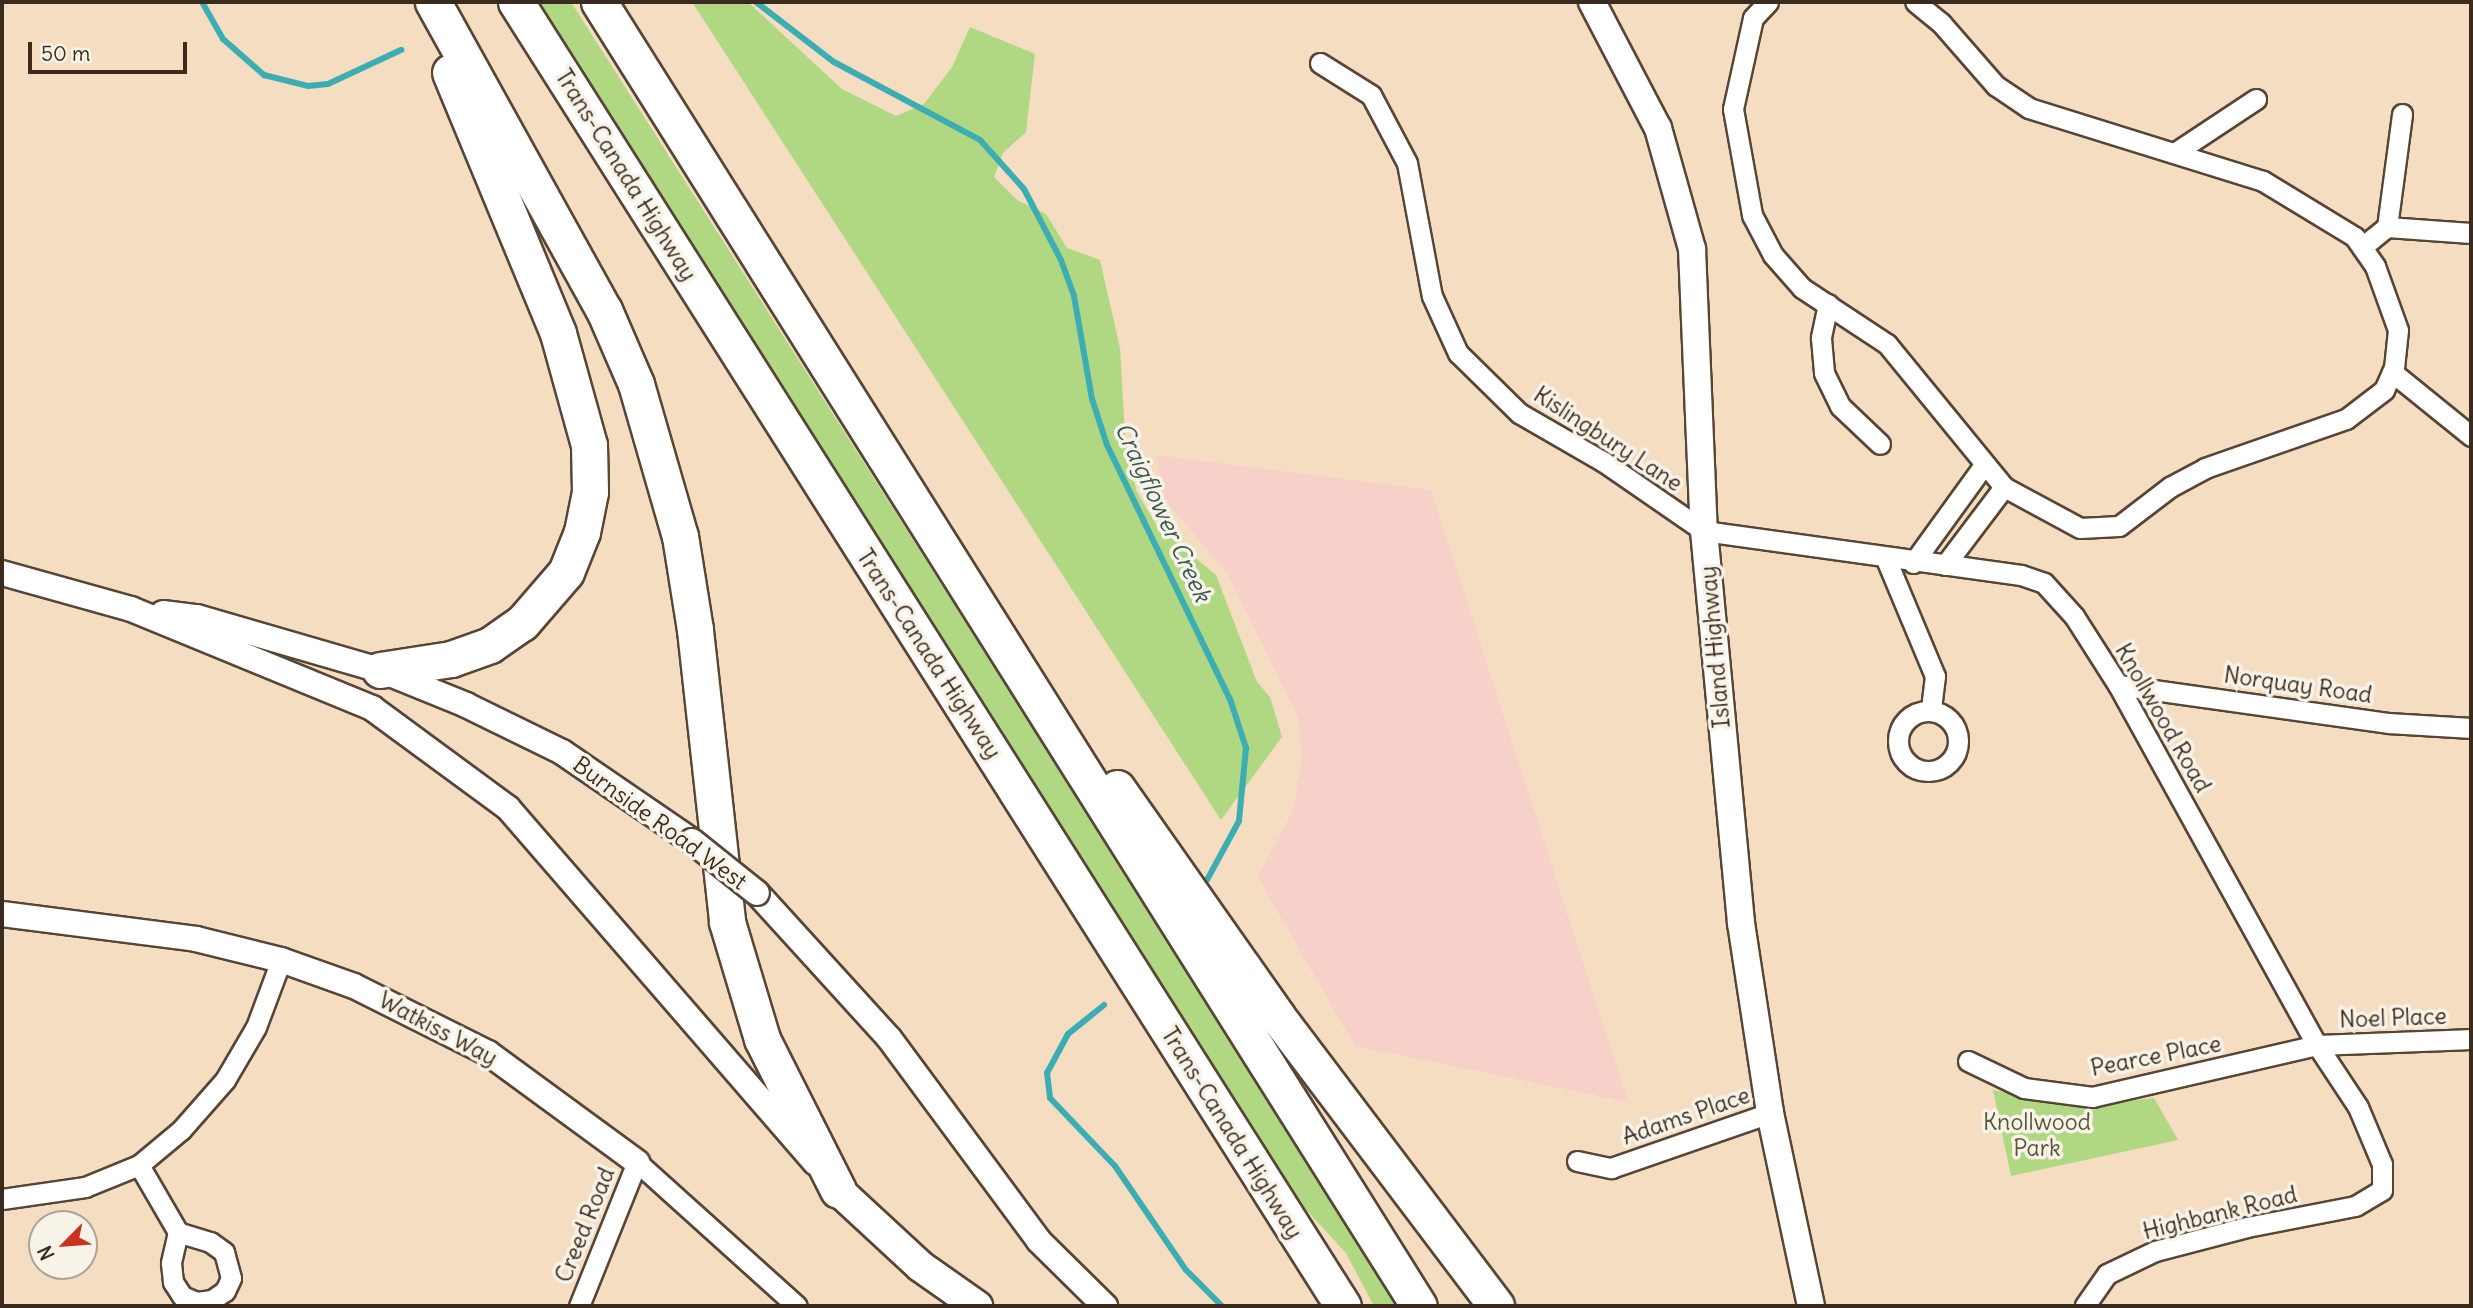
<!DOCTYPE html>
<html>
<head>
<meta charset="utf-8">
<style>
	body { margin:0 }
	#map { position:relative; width:2473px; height:1308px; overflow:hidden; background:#f4ddc1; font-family:Delius,sans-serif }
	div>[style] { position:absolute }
	.built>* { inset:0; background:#f7d1c9 }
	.green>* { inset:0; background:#b0d781 }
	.stream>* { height:6px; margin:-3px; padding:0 3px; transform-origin:3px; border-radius:3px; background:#3caeb3 }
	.roads { filter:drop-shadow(2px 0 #574536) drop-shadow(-2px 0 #574536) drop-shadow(0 2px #574536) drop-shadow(0 -2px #574536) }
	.minor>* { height:19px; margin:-9.5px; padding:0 9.5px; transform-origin:9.5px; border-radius:9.5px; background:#fff }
	.minor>.ring { margin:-9.5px; padding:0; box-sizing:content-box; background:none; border:19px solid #fff; border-radius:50% }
	.tertiary>* { height:24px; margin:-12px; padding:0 12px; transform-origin:12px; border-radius:12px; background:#fff }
	.secondary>* { height:26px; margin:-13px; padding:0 13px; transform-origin:13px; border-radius:13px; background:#fff }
	.primary>* { height:30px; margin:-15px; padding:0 15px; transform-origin:15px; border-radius:15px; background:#fff }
	.motorway>* { height:35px; margin:-17.5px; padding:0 17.5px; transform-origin:17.5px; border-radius:17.5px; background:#fff }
	.bridges { filter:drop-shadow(2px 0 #574536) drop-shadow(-2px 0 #574536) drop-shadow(0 2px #574536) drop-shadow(0 -2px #574536) }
	.tertiary-bridge>* { height:24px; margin:-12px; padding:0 12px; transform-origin:12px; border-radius:12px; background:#fff }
	span { translate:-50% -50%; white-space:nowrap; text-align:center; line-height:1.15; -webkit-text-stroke:7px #f7f3e8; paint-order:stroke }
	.street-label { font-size:23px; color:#3b2a1e }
	.park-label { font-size:23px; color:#585537 }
	.water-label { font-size:24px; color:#3b5852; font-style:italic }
	.frame { position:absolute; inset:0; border:4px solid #3b2a1e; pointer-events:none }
	.north { position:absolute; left:28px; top:1210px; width:70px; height:70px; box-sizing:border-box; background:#f7f3e8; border:2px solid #aca397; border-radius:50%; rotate:245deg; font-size:19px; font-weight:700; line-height:28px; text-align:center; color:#3b2a1e }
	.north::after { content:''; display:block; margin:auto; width:24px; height:32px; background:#c8321e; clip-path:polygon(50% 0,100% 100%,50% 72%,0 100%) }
	.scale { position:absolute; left:28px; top:42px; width:159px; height:32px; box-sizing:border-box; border:4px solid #3b2a1e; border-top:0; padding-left:9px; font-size:21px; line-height:24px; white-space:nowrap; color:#3b2a1e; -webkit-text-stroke:5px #f7f3e8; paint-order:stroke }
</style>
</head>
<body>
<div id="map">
	<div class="built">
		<div style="clip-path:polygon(1156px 455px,1431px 490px,1628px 1102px,1355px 1046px,1258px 877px,1293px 811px,1302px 756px,1298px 718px,1228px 574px,1164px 499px)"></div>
	</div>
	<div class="green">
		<div style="clip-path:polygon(536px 2px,571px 2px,1400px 1306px,1374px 1306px,1346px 1253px,1298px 1201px)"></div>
		<div style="clip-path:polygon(692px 2px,748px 2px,842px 89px,896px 116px,924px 104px,952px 67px,970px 27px,1035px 54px,1026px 132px,1003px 153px,994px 177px,1017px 200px,1046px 214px,1067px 248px,1100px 260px,1120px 348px,1126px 453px,1137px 492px,1157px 526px,1216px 575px,1257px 682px,1270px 697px,1282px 737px,1221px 820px)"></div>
		<div style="clip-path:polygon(1993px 1090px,2079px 1106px,2154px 1098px,2178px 1140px,2011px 1176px)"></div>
	</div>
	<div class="stream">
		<div style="left:202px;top:2px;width:43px;rotate:60.4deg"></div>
		<div style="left:223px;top:39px;width:55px;rotate:41.3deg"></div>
		<div style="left:264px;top:75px;width:45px;rotate:14deg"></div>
		<div style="left:308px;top:86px;width:20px;rotate:-6deg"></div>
		<div style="left:328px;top:84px;width:81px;rotate:-25deg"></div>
		<div style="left:756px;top:2px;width:98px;rotate:37.6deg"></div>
		<div style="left:834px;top:62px;width:166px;rotate:28.1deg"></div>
		<div style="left:980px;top:140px;width:66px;rotate:48.1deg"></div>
		<div style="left:1024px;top:189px;width:80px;rotate:62.5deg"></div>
		<div style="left:1061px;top:260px;width:38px;rotate:70deg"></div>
		<div style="left:1074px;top:296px;width:105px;rotate:80.1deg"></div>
		<div style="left:1092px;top:399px;width:48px;rotate:71.9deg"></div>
		<div style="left:1107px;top:445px;width:282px;rotate:64.2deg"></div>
		<div style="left:1230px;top:699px;width:52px;rotate:71.9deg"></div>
		<div style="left:1246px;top:748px;width:73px;rotate:95.5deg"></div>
		<div style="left:1239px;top:821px;width:67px;rotate:118.5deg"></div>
		<div style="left:1104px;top:1005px;width:46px;rotate:141.1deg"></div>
		<div style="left:1068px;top:1034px;width:44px;rotate:118.3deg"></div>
		<div style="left:1047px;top:1073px;width:25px;rotate:83deg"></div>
		<div style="left:1050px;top:1098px;width:94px;rotate:46.3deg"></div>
		<div style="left:1115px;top:1166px;width:126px;rotate:55.7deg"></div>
		<div style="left:1186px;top:1270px;width:51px;rotate:45deg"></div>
	</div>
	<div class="roads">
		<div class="minor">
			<div style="left:1768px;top:2px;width:22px;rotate:133deg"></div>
			<div style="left:1753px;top:18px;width:93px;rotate:102.4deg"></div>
			<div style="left:1733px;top:109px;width:108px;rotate:79.8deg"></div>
			<div style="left:1752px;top:215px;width:45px;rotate:62.3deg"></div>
			<div style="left:1773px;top:255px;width:44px;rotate:48.7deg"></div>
			<div style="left:1802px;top:288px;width:102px;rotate:33.4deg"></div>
			<div style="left:1887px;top:344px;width:185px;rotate:50.7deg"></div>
			<div style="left:2004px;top:487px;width:86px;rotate:28.3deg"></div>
			<div style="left:2080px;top:528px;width:39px;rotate:-3deg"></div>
			<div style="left:2119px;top:526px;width:64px;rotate:-37.4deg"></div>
			<div style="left:2170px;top:487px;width:40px;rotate:-28deg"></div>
			<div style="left:2205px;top:468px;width:149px;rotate:-19.2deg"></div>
			<div style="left:2346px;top:419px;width:48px;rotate:-37.3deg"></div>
			<div style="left:2384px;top:390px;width:24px;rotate:-66deg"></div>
			<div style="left:2394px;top:368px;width:38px;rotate:-84deg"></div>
			<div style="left:2398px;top:330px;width:68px;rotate:-109.8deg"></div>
			<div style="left:2375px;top:266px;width:35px;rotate:-125deg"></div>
			<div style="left:2355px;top:237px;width:108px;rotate:-148.7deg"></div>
			<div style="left:2263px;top:181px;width:245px;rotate:-162.7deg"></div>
			<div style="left:2029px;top:108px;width:40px;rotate:-146deg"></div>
			<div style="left:1996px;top:86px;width:84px;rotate:-131.1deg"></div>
			<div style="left:1941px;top:23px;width:33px;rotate:-141deg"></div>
			<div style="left:1320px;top:63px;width:60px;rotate:32.1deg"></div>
			<div style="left:1371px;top:95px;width:77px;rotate:62.1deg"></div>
			<div style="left:1407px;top:163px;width:135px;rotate:79.4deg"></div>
			<div style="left:1432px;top:296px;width:63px;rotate:65.5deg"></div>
			<div style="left:1458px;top:353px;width:86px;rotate:44.5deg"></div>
			<div style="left:1519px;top:413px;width:98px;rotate:30deg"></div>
			<div style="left:1604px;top:462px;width:121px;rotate:34.6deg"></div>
			<div style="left:1704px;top:531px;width:320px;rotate:7.9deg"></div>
			<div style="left:2021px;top:575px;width:24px;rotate:19deg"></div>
			<div style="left:2044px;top:583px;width:45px;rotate:47.7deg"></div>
			<div style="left:2074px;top:616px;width:82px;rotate:57.5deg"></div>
			<div style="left:2118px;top:685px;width:411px;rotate:61.1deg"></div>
			<div style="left:2317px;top:1045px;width:74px;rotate:56.5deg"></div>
			<div style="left:2358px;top:1107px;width:62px;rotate:67.2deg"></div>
			<div style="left:2382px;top:1164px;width:26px;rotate:90deg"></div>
			<div style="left:2382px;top:1190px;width:31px;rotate:149deg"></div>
			<div style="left:2355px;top:1206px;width:110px;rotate:169deg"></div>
			<div style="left:2247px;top:1227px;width:95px;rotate:165.4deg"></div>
			<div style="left:2155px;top:1251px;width:53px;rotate:154.4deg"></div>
			<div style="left:2107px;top:1274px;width:39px;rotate:125deg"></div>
			<div style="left:2176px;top:152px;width:96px;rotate:-33.5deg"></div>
			<div style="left:2387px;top:227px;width:114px;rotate:-82.4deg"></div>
			<div style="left:2362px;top:247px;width:32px;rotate:-39deg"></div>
			<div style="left:2387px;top:227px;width:84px;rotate:4.1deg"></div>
			<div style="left:1828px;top:304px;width:35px;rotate:102deg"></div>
			<div style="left:1821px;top:338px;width:35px;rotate:85deg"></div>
			<div style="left:1824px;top:373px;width:37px;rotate:64deg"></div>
			<div style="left:1840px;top:406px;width:55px;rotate:43.5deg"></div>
			<div style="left:2392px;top:372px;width:102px;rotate:39deg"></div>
			<div style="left:1886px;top:559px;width:127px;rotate:67.3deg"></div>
			<div style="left:1935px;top:676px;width:34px;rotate:97deg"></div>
			<div style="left:1913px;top:563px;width:121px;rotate:-54.1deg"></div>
			<div style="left:1945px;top:565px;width:98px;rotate:-52.9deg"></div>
			<div style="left:2118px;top:685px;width:274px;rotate:8deg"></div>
			<div style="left:2389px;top:723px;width:82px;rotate:3.5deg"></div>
			<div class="ring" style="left:1898px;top:711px;width:41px;height:41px"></div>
			<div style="left:1968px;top:1061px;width:62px;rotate:25.7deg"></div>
			<div style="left:2024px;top:1088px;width:69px;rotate:7.5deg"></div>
			<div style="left:2092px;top:1097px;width:231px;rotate:-13deg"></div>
			<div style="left:2317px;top:1045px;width:154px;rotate:-2.2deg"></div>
			<div style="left:1577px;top:1161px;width:35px;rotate:12deg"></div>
			<div style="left:1611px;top:1168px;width:168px;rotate:-19.1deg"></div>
			<div style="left:139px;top:1165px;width:78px;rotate:59.8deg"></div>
			<div style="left:178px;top:1232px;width:32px;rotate:103deg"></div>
			<div style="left:171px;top:1263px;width:19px;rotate:84deg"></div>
			<div style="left:173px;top:1282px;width:17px;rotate:57deg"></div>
			<div style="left:182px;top:1296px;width:15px;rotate:23deg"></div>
			<div style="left:196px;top:1302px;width:16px;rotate:-7deg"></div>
			<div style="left:212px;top:1300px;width:16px;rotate:-35deg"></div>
			<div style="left:225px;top:1291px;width:14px;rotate:-65deg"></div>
			<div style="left:231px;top:1278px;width:27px;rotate:-105deg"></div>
			<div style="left:224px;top:1252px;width:17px;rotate:-144deg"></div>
			<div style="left:210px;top:1242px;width:34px;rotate:-163deg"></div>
			<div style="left:2px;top:1199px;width:84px;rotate:-8.2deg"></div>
			<div style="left:85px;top:1187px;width:58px;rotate:-22.2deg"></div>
			<div style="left:139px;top:1165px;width:55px;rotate:-39.8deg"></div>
			<div style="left:181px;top:1130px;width:67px;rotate:-48.7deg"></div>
			<div style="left:225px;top:1080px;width:61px;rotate:-59.7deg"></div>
			<div style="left:256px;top:1027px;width:72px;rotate:-69.5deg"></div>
			<div style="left:579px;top:1306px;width:155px;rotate:-68.1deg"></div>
			<div style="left:637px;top:1162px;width:215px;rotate:42deg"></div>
		</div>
		<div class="tertiary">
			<div style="left:2px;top:573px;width:134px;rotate:15.6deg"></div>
			<div style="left:131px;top:609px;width:261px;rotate:22.3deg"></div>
			<div style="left:372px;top:708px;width:169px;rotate:36.3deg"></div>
			<div style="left:508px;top:808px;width:469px;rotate:49.1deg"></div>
			<div style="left:163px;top:613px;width:34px;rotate:7deg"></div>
			<div style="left:197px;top:617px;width:191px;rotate:16.2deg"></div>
			<div style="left:380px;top:670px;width:93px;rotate:22.1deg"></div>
			<div style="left:466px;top:705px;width:107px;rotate:26.1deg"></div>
			<div style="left:562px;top:752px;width:158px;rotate:34.4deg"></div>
			<div style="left:757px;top:893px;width:196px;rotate:47.7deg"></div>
			<div style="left:889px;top:1038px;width:252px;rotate:53.5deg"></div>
			<div style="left:1039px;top:1241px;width:93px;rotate:44.6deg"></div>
			<div style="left:2px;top:914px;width:196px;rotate:7.3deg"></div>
			<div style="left:196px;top:939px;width:88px;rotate:13.9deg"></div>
			<div style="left:281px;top:960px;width:77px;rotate:19.6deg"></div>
			<div style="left:354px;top:986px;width:150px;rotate:26.6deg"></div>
			<div style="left:488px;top:1053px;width:185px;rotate:36.2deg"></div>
		</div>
		<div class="secondary">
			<div style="left:1592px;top:2px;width:142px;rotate:62.4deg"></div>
			<div style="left:1658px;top:128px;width:126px;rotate:74.3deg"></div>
			<div style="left:1692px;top:249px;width:282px;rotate:87.6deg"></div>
			<div style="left:1704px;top:531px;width:394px;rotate:84.6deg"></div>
			<div style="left:1741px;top:923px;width:192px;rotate:81.3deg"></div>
			<div style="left:1770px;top:1113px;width:197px;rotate:78deg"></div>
		</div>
		<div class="primary">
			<div style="left:838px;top:1190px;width:112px;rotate:42.8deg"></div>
			<div style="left:920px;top:1266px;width:70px;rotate:35.1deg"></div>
		</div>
		<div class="motorway">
			<div style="left:433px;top:2px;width:352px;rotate:61deg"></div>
			<div style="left:604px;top:310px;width:81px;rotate:66.6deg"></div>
			<div style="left:636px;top:384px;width:158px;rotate:73.9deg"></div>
			<div style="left:680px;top:536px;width:95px;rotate:80.9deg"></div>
			<div style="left:695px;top:630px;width:294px;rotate:83.7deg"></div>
			<div style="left:727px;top:922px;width:122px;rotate:73.3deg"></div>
			<div style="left:762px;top:1039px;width:169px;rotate:63.3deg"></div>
			<div style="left:516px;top:2px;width:1544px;rotate:57.62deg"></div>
			<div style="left:599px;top:2px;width:1540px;rotate:57.84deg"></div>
			<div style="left:380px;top:670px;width:72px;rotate:-8.8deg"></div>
			<div style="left:451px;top:659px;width:41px;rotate:-19.7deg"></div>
			<div style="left:490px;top:645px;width:39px;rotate:-35deg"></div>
			<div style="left:522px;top:623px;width:67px;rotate:-49.2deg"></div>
			<div style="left:566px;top:572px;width:43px;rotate:-68.2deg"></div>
			<div style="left:582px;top:532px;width:41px;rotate:-78.7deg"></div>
			<div style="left:590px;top:492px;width:47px;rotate:-91.2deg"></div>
			<div style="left:589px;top:445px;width:116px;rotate:-105.5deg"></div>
			<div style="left:558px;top:333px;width:282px;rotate:-112.5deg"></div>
			<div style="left:1117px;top:788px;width:279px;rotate:54.9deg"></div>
			<div style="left:1277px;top:1016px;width:363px;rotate:52.9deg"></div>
		</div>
	</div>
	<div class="bridges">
		<div class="tertiary-bridge">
			<div style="left:692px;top:841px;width:83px;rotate:38.7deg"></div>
		</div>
	</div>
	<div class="street-label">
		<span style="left:626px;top:175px;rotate:58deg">Trans-Canada Highway</span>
		<span style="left:1608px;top:439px;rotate:33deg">Kislingbury Lane</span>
		<span style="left:1715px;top:647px;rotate:-95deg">Island Highway</span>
		<span style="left:929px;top:654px;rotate:57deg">Trans-Canada Highway</span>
		<span style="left:2298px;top:685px;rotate:8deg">Norquay Road</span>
		<span style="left:2163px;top:718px;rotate:60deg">Knollwood Road</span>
		<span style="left:660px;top:823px;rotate:36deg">Burnside Road West</span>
		<span style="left:2393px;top:1018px;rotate:-2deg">Noel Place</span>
		<span style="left:438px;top:1029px;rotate:28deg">Watkiss Way</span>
		<span style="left:2156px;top:1056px;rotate:-11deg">Pearce Place</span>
		<span style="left:1686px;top:1116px;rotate:-19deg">Adams Place</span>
		<span style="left:1232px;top:1133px;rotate:58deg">Trans-Canada Highway</span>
		<span style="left:2220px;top:1213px;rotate:-14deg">Highbank Road</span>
		<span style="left:585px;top:1225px;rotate:-68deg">Creed Road</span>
	</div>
	<div class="park-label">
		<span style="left:2037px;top:1135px">Knollwood<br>Park</span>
	</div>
	<div class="water-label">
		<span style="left:1163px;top:512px;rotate:65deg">Craigflower Creek</span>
	</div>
	<div class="frame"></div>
	<div class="north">N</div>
	<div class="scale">50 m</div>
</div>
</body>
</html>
